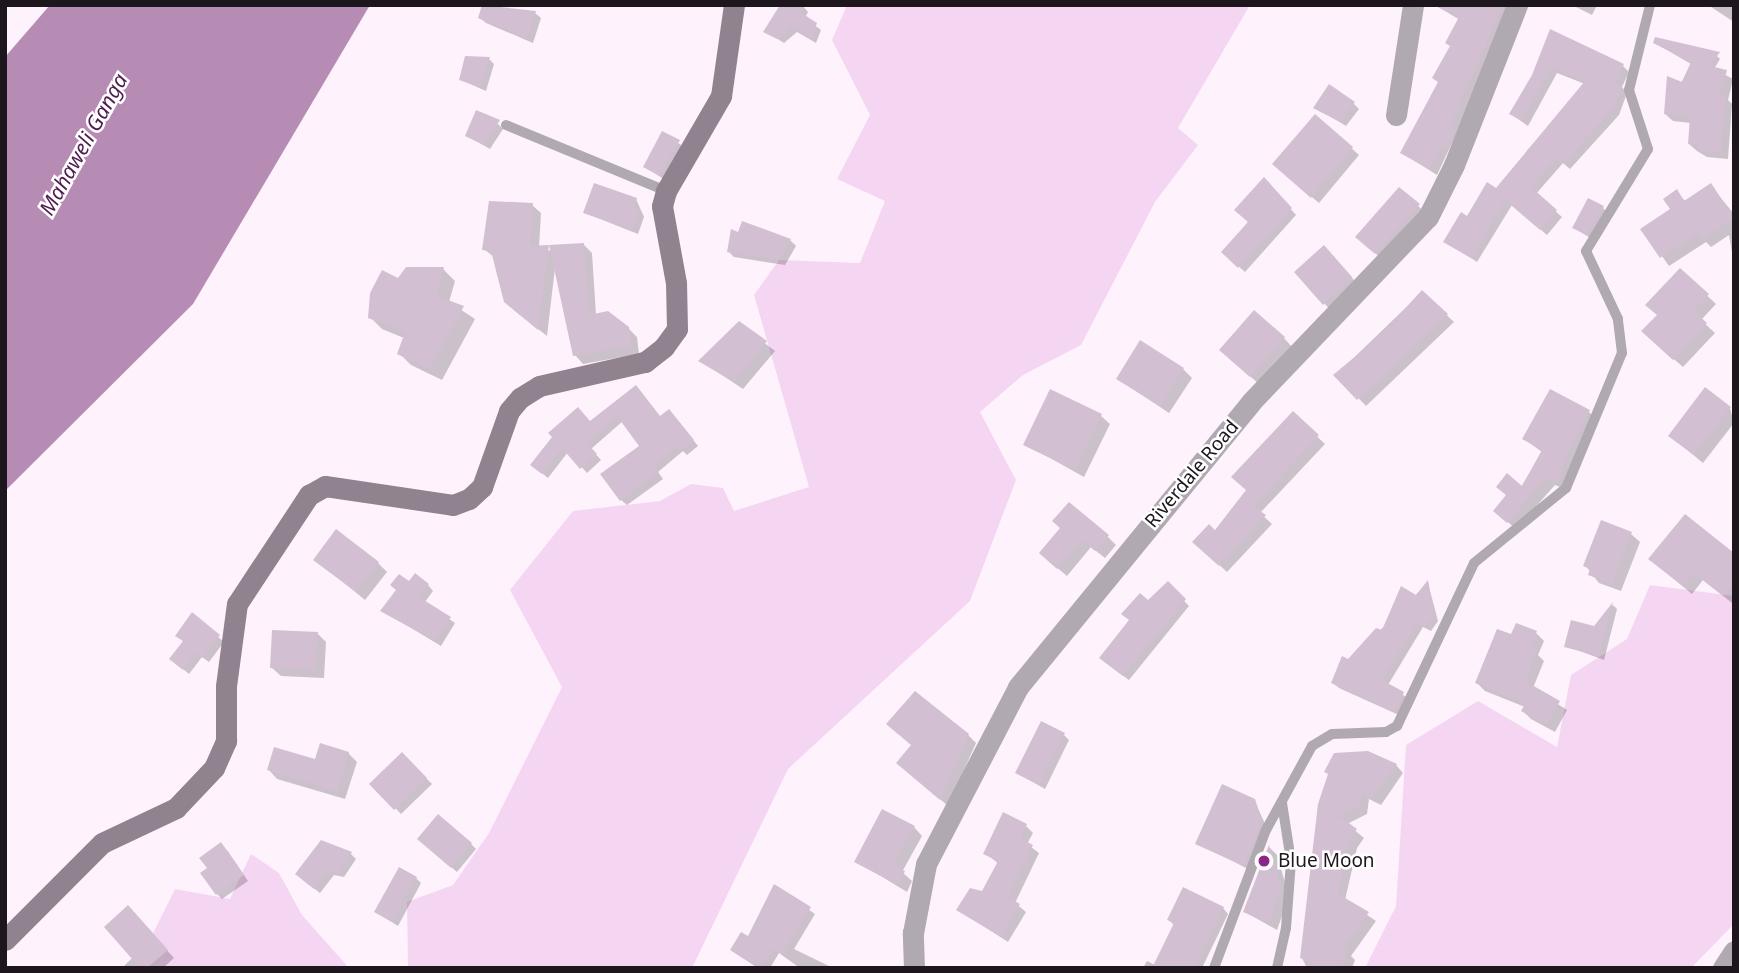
<!DOCTYPE html>
<html>
<head>
<meta charset="utf-8">
<style>
	body { margin:0 }
	#map { position:relative; width:1739px; height:973px; overflow:hidden; background:#fef2fd; font-family:"Noto Sans",sans-serif }
	div>[style] { position:absolute }
	.green>* { inset:0; background:#f5d6f2 }
	.water>* { inset:0; background:#b78cb4 }
	.shadow>* { inset:0; background:#0003 }
	.building>* { inset:0; background:#d3bfd2 }
	.lane>* { height:10px; margin:-5px; padding:0 5px; transform-origin:5px; border-radius:5px; background:#b1a9b1 }
	.street>* { height:21px; margin:-10.5px; padding:0 10.5px; transform-origin:10.5px; border-radius:10.5px; background:#b1a9b1 }
	.secondary>* { height:21px; margin:-10.5px; padding:0 10.5px; transform-origin:10.5px; border-radius:10.5px; background:#90838f }
	.dots>* { width:19px; height:19px; translate:-50% -50%; box-sizing:border-box; border:4px solid #fff; border-radius:50% }
	span { translate:-50% -50%; white-space:nowrap; text-align:center; line-height:1.15; -webkit-text-stroke:5px #fff; paint-order:stroke }
	.street-label { font-size:19px; color:#1d161d }
	.poi-label { font-size:19px; color:#1d161d }
	.left { translate:0 -50%; text-align:left }
	.water-label { font-size:21px; color:#501b4f; font-style:italic }
	.frame { position:absolute; inset:0; border:7px solid #1d161d; pointer-events:none }
</style>
</head>
<body>
<div id="map">
	<div class="green">
		<div style="clip-path:polygon(847px 5px,1250px 5px,1178px 128px,1198px 145px,1155px 202px,1081px 345px,1023px 375px,980px 412px,1016px 480px,970px 601px,788px 769px,692px 968px,408px 968px,407px 902px,453px 885px,489px 833px,562px 687px,510px 590px,573px 511px,660px 501px,691px 484px,723px 488px,734px 511px,809px 487px,754px 295px,779px 260px,860px 263px,885px 201px,837px 179px,870px 115px,832px 40px)"></div>
		<div style="clip-path:polygon(1650px 585px,1734px 596px,1734px 924px,1691px 968px,1365px 968px,1396px 906px,1406px 745px,1478px 701px,1557px 747px,1571px 675px,1627px 639px)"></div>
		<div style="clip-path:polygon(251px 854px,279px 873px,302px 915px,349px 968px,136px 968px,175px 889px,230px 899px)"></div>
	</div>
	<div class="water">
		<div style="clip-path:polygon(50px 5px,370px 5px,193px 304px,5px 491px,5px 57px)"></div>
	</div>
	<div class="shadow">
		<div style="clip-path:polygon(484px 5px,535px 13px,541px 18px,533px 43px,486px 23px,480px 18px)"></div>
		<div style="clip-path:polygon(1435px 5px,1517px 5px,1437px 175px,1402px 153px,1439px 83px,1434px 78px,1452px 47px,1460px 20px)"></div>
		<div style="clip-path:polygon(1572px 5px,1597px 5px,1592px 15px)"></div>
		<div style="clip-path:polygon(1708px 5px,1734px 5px,1734px 22px)"></div>
		<div style="clip-path:polygon(803px 6px,808px 12px,805px 18px,821px 30px,816px 43px,797px 32px,784px 43px,765px 31px)"></div>
		<div style="clip-path:polygon(1551px 32px,1623px 66px,1629px 72px,1622px 87px,1627px 93px,1619px 115px,1570px 169px,1563px 163px,1536px 194px,1562px 217px,1547px 235px,1512px 205px,1477px 262px,1445px 241px,1497px 191px,1585px 84px,1557px 73px,1528px 126px,1511px 114px,1534px 76px)"></div>
		<div style="clip-path:polygon(1655px 43px,1713px 52px,1720px 59px,1714px 69px,1733px 79px,1728px 100px,1732px 104px,1728px 159px,1707px 157px,1697px 151px,1689px 144px,1691px 123px,1673px 121px,1665px 114px,1691px 64px)"></div>
		<div style="clip-path:polygon(489px 59px,494px 64px,486px 91px,461px 80px)"></div>
		<div style="clip-path:polygon(1353px 103px,1359px 109px,1346px 126px,1315px 107px)"></div>
		<div style="clip-path:polygon(1316px 116px,1359px 155px,1319px 203px,1281px 171px)"></div>
		<div style="clip-path:polygon(498px 124px,503px 129px,490px 149px,467px 136px)"></div>
		<div style="clip-path:polygon(663px 133px,684px 147px,665px 180px,645px 167px)"></div>
		<div style="clip-path:polygon(1269px 184px,1296px 215px,1245px 272px,1228px 257px)"></div>
		<div style="clip-path:polygon(1711px 186px,1734px 214px,1734px 264px,1729px 235px,1711px 247px,1706px 242px,1669px 266px,1643px 229px,1672px 210px,1677px 192px,1686px 202px)"></div>
		<div style="clip-path:polygon(636px 199px,644px 217px,638px 234px,585px 213px)"></div>
		<div style="clip-path:polygon(532px 205px,541px 213px,539px 248px,552px 251px,584px 245px,592px 253px,596px 315px,628px 328px,637px 337px,639px 354px,583px 364px,575px 355px,555px 268px,547px 336px,514px 310px,495px 258px,484px 249px)"></div>
		<div style="clip-path:polygon(1418px 206px,1427px 214px,1384px 261px,1366px 245px)"></div>
		<div style="clip-path:polygon(1603px 208px,1608px 213px,1592px 239px,1574px 228px)"></div>
		<div style="clip-path:polygon(743px 224px,790px 240px,796px 246px,785px 265px,734px 257px,729px 252px)"></div>
		<div style="clip-path:polygon(1333px 256px,1360px 287px,1333px 313px,1296px 272px)"></div>
		<div style="clip-path:polygon(443px 269px,455px 281px,449px 302px,475px 319px,442px 380px,411px 365px,399px 353px,404px 338px,382px 329px,370px 317px,399px 280px)"></div>
		<div style="clip-path:polygon(1680px 270px,1716px 304px,1701px 320px,1715px 333px,1683px 367px,1652px 340px)"></div>
		<div style="clip-path:polygon(1422px 292px,1454px 322px,1366px 406px,1336px 375px)"></div>
		<div style="clip-path:polygon(740px 324px,775px 351px,743px 389px,701px 361px)"></div>
		<div style="clip-path:polygon(1284px 338px,1292px 347px,1259px 384px,1229px 358px)"></div>
		<div style="clip-path:polygon(1183px 369px,1192px 378px,1169px 413px,1118px 379px)"></div>
		<div style="clip-path:polygon(636px 387px,661px 418px,674px 417px,698px 446px,687px 455px,683px 451px,658px 472px,663px 479px,627px 505px,621px 500px,641px 446px,623px 421px,591px 449px,601px 460px,587px 473px,568px 452px,548px 478px,532px 465px)"></div>
		<div style="clip-path:polygon(1730px 408px,1734px 423px,1703px 463px,1670px 436px)"></div>
		<div style="clip-path:polygon(1589px 412px,1597px 420px,1567px 490px,1555px 485px,1516px 529px,1503px 518px,1542px 452px,1524px 439px)"></div>
		<div style="clip-path:polygon(1293px 414px,1325px 444px,1260px 513px,1272px 524px,1227px 572px,1202px 549px,1248px 490px)"></div>
		<div style="clip-path:polygon(1101px 416px,1110px 424px,1084px 477px,1025px 444px)"></div>
		<div style="clip-path:polygon(1062px 528px,1107px 536px,1116px 545px,1105px 558px,1091px 547px,1067px 576px,1050px 562px)"></div>
		<div style="clip-path:polygon(1631px 534px,1640px 542px,1621px 591px,1599px 583px,1585px 565px)"></div>
		<div style="clip-path:polygon(1734px 555px,1732px 603px,1703px 580px,1692px 594px,1659px 567px)"></div>
		<div style="clip-path:polygon(315px 559px,378px 563px,387px 572px,365px 600px)"></div>
		<div style="clip-path:polygon(409px 583px,428px 585px,433px 591px,425px 602px,455px 623px,441px 646px,383px 611px)"></div>
		<div style="clip-path:polygon(1167px 583px,1189px 606px,1129px 680px,1106px 663px,1131px 621px)"></div>
		<div style="clip-path:polygon(1428px 583px,1438px 621px,1431px 631px,1423px 627px,1388px 685px,1409px 699px,1401px 716px,1339px 688px,1333px 683px,1349px 661px)"></div>
		<div style="clip-path:polygon(1613px 605px,1617px 609px,1604px 660px,1566px 646px,1594px 627px)"></div>
		<div style="clip-path:polygon(317px 633px,326px 642px,324px 678px,281px 676px,272px 668px)"></div>
		<div style="clip-path:polygon(1536px 633px,1544px 641px,1538px 655px,1544px 661px,1533px 688px,1567px 710px,1555px 732px,1531px 719px,1523px 711px,1525px 707px,1485px 691px,1477px 683px)"></div>
		<div style="clip-path:polygon(177px 636px,218px 637px,224px 642px,209px 662px,202px 657px,189px 674px,177px 664px,184px 642px)"></div>
		<div style="clip-path:polygon(968px 735px,976px 743px,948px 806px,906px 770px)"></div>
		<div style="clip-path:polygon(1064px 735px,1069px 740px,1045px 789px,1017px 773px)"></div>
		<div style="clip-path:polygon(348px 753px,357px 762px,345px 799px,277px 779px,269px 770px)"></div>
		<div style="clip-path:polygon(402px 754px,432px 784px,401px 814px,372px 784px)"></div>
		<div style="clip-path:polygon(1396px 765px,1403px 773px,1381px 805px,1369px 799px,1367px 814px,1347px 824px,1364px 838px,1357px 848px,1345px 900px,1376px 921px,1351px 956px,1355px 960px,1352px 968px,1307px 968px,1302px 958px,1320px 805px)"></div>
		<div style="clip-path:polygon(1254px 800px,1267px 828px,1250px 870px,1197px 843px)"></div>
		<div style="clip-path:polygon(1026px 826px,1033px 833px,1027px 844px,1039px 853px,1015px 903px,1026px 912px,1008px 942px,959px 910px,983px 893px,999px 864px,985px 853px)"></div>
		<div style="clip-path:polygon(914px 827px,922px 836px,902px 872px,912px 881px,907px 892px,856px 861px)"></div>
		<div style="clip-path:polygon(424px 844px,471px 844px,476px 849px,457px 872px)"></div>
		<div style="clip-path:polygon(1270px 848px,1277px 855px,1289px 896px,1277px 930px,1245px 912px)"></div>
		<div style="clip-path:polygon(227px 850px,248px 881px,222px 899px,217px 894px)"></div>
		<div style="clip-path:polygon(351px 854px,356px 859px,344px 877px,334px 875px,320px 893px,303px 880px)"></div>
		<div style="clip-path:polygon(416px 878px,421px 883px,398px 926px,376px 912px)"></div>
		<div style="clip-path:polygon(774px 886px,815px 914px,794px 949px,833px 968px,800px 968px,779px 953px,770px 968px,758px 968px,732px 950px,748px 938px)"></div>
		<div style="clip-path:polygon(1223px 908px,1228px 914px,1202px 968px,1143px 968px,1147px 961px,1155px 965px,1174px 925px,1169px 920px)"></div>
		<div style="clip-path:polygon(135px 915px,174px 958px,163px 968px,122px 968px,133px 957px)"></div>
	</div>
	<div class="building">
		<div style="clip-path:polygon(482px 5px,536px 11px,527px 39px,478px 18px)"></div>
		<div style="clip-path:polygon(780px 5px,804px 5px,800px 12px,817px 23px,811px 39px,791px 27px,777px 39px,763px 32px)"></div>
		<div style="clip-path:polygon(1433px 5px,1503px 5px,1451px 125px,1455px 127px,1446px 149px,1441px 147px,1429px 169px,1400px 153px,1438px 82px,1432px 78px,1450px 46px,1445px 43px,1459px 17px)"></div>
		<div style="clip-path:polygon(1550px 29px,1624px 64px,1615px 82px,1622px 85px,1621px 91px,1613px 108px,1563px 164px,1556px 158px,1531px 187px,1557px 210px,1540px 230px,1505px 200px,1471px 258px,1443px 242px,1461px 212px,1467px 216px,1487px 182px,1496px 188px,1585px 81px,1551px 68px,1522px 121px,1509px 114px,1532px 75px)"></div>
		<div style="clip-path:polygon(1655px 37px,1720px 52px,1710px 66px,1727px 70px,1720px 95px,1726px 95px,1721px 152px,1697px 151px,1698px 145px,1688px 144px,1690px 116px,1664px 114px,1667px 76px,1682px 82px,1691px 62px,1653px 43px)"></div>
		<div style="clip-path:polygon(465px 56px,490px 57px,480px 87px,459px 80px)"></div>
		<div style="clip-path:polygon(1329px 84px,1355px 102px,1340px 122px,1313px 108px)"></div>
		<div style="clip-path:polygon(476px 110px,500px 120px,484px 145px,465px 136px)"></div>
		<div style="clip-path:polygon(1315px 114px,1353px 147px,1311px 198px,1272px 164px)"></div>
		<div style="clip-path:polygon(662px 131px,680px 140px,660px 176px,643px 167px)"></div>
		<div style="clip-path:polygon(1264px 177px,1292px 208px,1238px 268px,1221px 252px,1248px 222px,1234px 210px)"></div>
		<div style="clip-path:polygon(594px 183px,637px 198px,634px 208px,640px 210px,633px 230px,583px 213px)"></div>
		<div style="clip-path:polygon(1711px 183px,1734px 218px,1701px 240px,1697px 234px,1660px 258px,1640px 229px,1670px 209px,1663px 199px,1677px 189px,1684px 201px)"></div>
		<div style="clip-path:polygon(1399px 187px,1420px 204px,1375px 254px,1355px 237px)"></div>
		<div style="clip-path:polygon(1588px 198px,1604px 206px,1587px 235px,1572px 228px)"></div>
		<div style="clip-path:polygon(489px 201px,533px 203px,530px 246px,549px 245px,538px 330px,504px 302px,491px 251px,482px 250px)"></div>
		<div style="clip-path:polygon(742px 221px,791px 239px,779px 260px,727px 252px,731px 229px,738px 232px)"></div>
		<div style="clip-path:polygon(584px 243px,589px 315px,608px 311px,629px 327px,631px 346px,573px 356px,549px 245px)"></div>
		<div style="clip-path:polygon(1324px 245px,1352px 277px,1323px 305px,1294px 272px)"></div>
		<div style="clip-path:polygon(406px 267px,444px 267px,437px 296px,464px 306px,430px 369px,397px 354px,405px 332px,368px 318px,370px 293px,382px 270px,398px 278px)"></div>
		<div style="clip-path:polygon(1680px 268px,1709px 294px,1694px 311px,1707px 323px,1673px 360px,1641px 331px,1657px 315px,1645px 305px)"></div>
		<div style="clip-path:polygon(1422px 290px,1448px 314px,1357px 400px,1333px 375px,1381px 335px)"></div>
		<div style="clip-path:polygon(1254px 310px,1285px 337px,1250px 377px,1219px 350px)"></div>
		<div style="clip-path:polygon(739px 321px,767px 341px,734px 382px,698px 361px)"></div>
		<div style="clip-path:polygon(1140px 340px,1184px 368px,1160px 406px,1116px 379px)"></div>
		<div style="clip-path:polygon(636px 385px,660px 416px,669px 409px,694px 440px,680px 451px,677px 447px,654px 466px,659px 473px,620px 501px,600px 474px,639px 446px,617px 416px,587px 443px,597px 454px,580px 469px,562px 448px,542px 474px,530px 465px,552px 437px,548px 433px,578px 407px,590px 421px)"></div>
		<div style="clip-path:polygon(1705px 387px,1731px 407px,1694px 455px,1668px 436px)"></div>
		<div style="clip-path:polygon(1050px 389px,1102px 414px,1075px 470px,1023px 445px)"></div>
		<div style="clip-path:polygon(1550px 389px,1590px 410px,1564px 462px,1559px 483px,1546px 478px,1507px 523px,1493px 511px,1506px 495px,1496px 487px,1507px 473px,1522px 486px,1542px 450px,1522px 439px)"></div>
		<div style="clip-path:polygon(1293px 411px,1319px 435px,1253px 506px,1266px 515px,1219px 566px,1192px 542px,1209px 524px,1215px 530px,1246px 490px,1231px 477px)"></div>
		<div style="clip-path:polygon(1069px 502px,1109px 535px,1095px 551px,1082px 540px,1057px 569px,1039px 553px,1060px 528px,1052px 521px)"></div>
		<div style="clip-path:polygon(1685px 514px,1734px 553px,1734px 582px,1723px 596px,1694px 573px,1683px 586px,1648px 559px)"></div>
		<div style="clip-path:polygon(1601px 520px,1632px 532px,1612px 584px,1588px 575px,1590px 569px,1583px 566px)"></div>
		<div style="clip-path:polygon(336px 529px,379px 562px,356px 592px,313px 560px)"></div>
		<div style="clip-path:polygon(415px 573px,429px 584px,419px 597px,451px 617px,435px 641px,380px 611px,396px 590px,390px 585px,399px 574px,409px 581px)"></div>
		<div style="clip-path:polygon(1428px 580px,1434px 615px,1425px 627px,1417px 623px,1382px 680px,1404px 692px,1395px 712px,1331px 683px,1342px 656px,1348px 659px,1376px 628px,1382px 630px,1401px 586px,1416px 595px)"></div>
		<div style="clip-path:polygon(1168px 581px,1186px 599px,1123px 676px,1099px 658px,1129px 620px,1121px 614px,1140px 593px,1148px 600px)"></div>
		<div style="clip-path:polygon(1613px 602px,1599px 656px,1564px 647px,1571px 620px,1594px 626px)"></div>
		<div style="clip-path:polygon(192px 612px,220px 635px,203px 658px,196px 653px,183px 670px,169px 659px,183px 641px,175px 636px)"></div>
		<div style="clip-path:polygon(1516px 623px,1537px 631px,1531px 645px,1537px 652px,1525px 681px,1560px 701px,1546px 725px,1521px 711px,1525px 704px,1475px 683px,1497px 629px,1511px 634px)"></div>
		<div style="clip-path:polygon(272px 630px,318px 632px,316px 670px,270px 668px)"></div>
		<div style="clip-path:polygon(915px 691px,969px 734px,940px 800px,896px 763px,911px 745px,886px 724px)"></div>
		<div style="clip-path:polygon(1041px 721px,1065px 733px,1039px 785px,1015px 773px)"></div>
		<div style="clip-path:polygon(320px 743px,349px 752px,337px 792px,267px 770px,274px 747px,315px 759px)"></div>
		<div style="clip-path:polygon(1368px 751px,1397px 764px,1372px 798px,1362px 793px,1360px 807px,1339px 816px,1357px 829px,1349px 840px,1338px 894px,1369px 912px,1343px 949px,1348px 951px,1341px 968px,1305px 968px,1308px 961px,1300px 958px,1318px 804px,1328px 774px,1324px 772px,1334px 753px)"></div>
		<div style="clip-path:polygon(402px 752px,427px 778px,394px 810px,369px 784px)"></div>
		<div style="clip-path:polygon(1222px 784px,1255px 799px,1262px 821px,1244px 866px,1195px 844px)"></div>
		<div style="clip-path:polygon(882px 809px,915px 826px,893px 865px,905px 871px,898px 885px,854px 862px)"></div>
		<div style="clip-path:polygon(1003px 812px,1027px 824px,1020px 838px,1033px 845px,1008px 897px,1020px 904px,1001px 937px,956px 910px,970px 888px,982px 891px,998px 861px,983px 854px)"></div>
		<div style="clip-path:polygon(438px 814px,472px 843px,451px 868px,417px 839px)"></div>
		<div style="clip-path:polygon(321px 840px,352px 852px,339px 873px,328px 870px,314px 889px,295px 874px)"></div>
		<div style="clip-path:polygon(221px 842px,244px 875px,216px 895px,200px 873px,207px 868px,199px 858px)"></div>
		<div style="clip-path:polygon(1269px 845px,1281px 887px,1269px 923px,1243px 912px)"></div>
		<div style="clip-path:polygon(399px 867px,417px 877px,392px 922px,374px 912px)"></div>
		<div style="clip-path:polygon(774px 884px,811px 907px,782px 954px,774px 949px,758px 968px,730px 950px,741px 932px,748px 936px)"></div>
		<div style="clip-path:polygon(1183px 887px,1224px 907px,1194px 968px,1152px 968px,1174px 923px,1167px 920px)"></div>
		<div style="clip-path:polygon(128px 905px,168px 950px,147px 968px,140px 968px,104px 927px)"></div>
	</div>
	<div class="lane">
		<div style="left:506px;top:125px;width:173px;rotate:22.4deg"></div>
		<div style="left:1214px;top:968px;width:147px;rotate:-69.4deg"></div>
		<div style="left:1266px;top:830px;width:96px;rotate:-61.3deg"></div>
		<div style="left:1312px;top:746px;width:23px;rotate:-31deg"></div>
		<div style="left:1332px;top:734px;width:54px;rotate:-2.1deg"></div>
		<div style="left:1386px;top:732px;width:13px;rotate:-29deg"></div>
		<div style="left:1397px;top:726px;width:180px;rotate:-64.7deg"></div>
		<div style="left:1474px;top:563px;width:119px;rotate:-39.2deg"></div>
		<div style="left:1566px;top:488px;width:146px;rotate:-67.5deg"></div>
		<div style="left:1622px;top:353px;width:34px;rotate:-97deg"></div>
		<div style="left:1618px;top:319px;width:75px;rotate:-115.2deg"></div>
		<div style="left:1586px;top:251px;width:119px;rotate:-58.7deg"></div>
		<div style="left:1648px;top:149px;width:62px;rotate:-107.9deg"></div>
		<div style="left:1629px;top:90px;width:88px;rotate:-76.1deg"></div>
		<div style="left:1277px;top:968px;width:41px;rotate:-77.3deg"></div>
		<div style="left:1286px;top:928px;width:67px;rotate:-85.7deg"></div>
		<div style="left:1291px;top:861px;width:59px;rotate:-98.8deg"></div>
	</div>
	<div class="street">
		<div style="left:1396px;top:115px;width:111px;rotate:-81.2deg"></div>
		<div style="left:914px;top:968px;width:35px;rotate:-92deg"></div>
		<div style="left:913px;top:933px;width:70px;rotate:-79.3deg"></div>
		<div style="left:926px;top:864px;width:199px;rotate:-62.5deg"></div>
		<div style="left:1018px;top:687px;width:368px;rotate:-50.7deg"></div>
		<div style="left:1251px;top:402px;width:256px;rotate:-46.3deg"></div>
		<div style="left:1428px;top:217px;width:58px;rotate:-63.4deg"></div>
		<div style="left:1454px;top:165px;width:172px;rotate:-68.5deg"></div>
		<div style="left:1723px;top:968px;width:20px;rotate:-57deg"></div>
	</div>
	<div class="secondary">
		<div style="left:5px;top:940px;width:137px;rotate:-45deg"></div>
		<div style="left:102px;top:843px;width:82px;rotate:-25.3deg"></div>
		<div style="left:176px;top:808px;width:55px;rotate:-46.5deg"></div>
		<div style="left:214px;top:768px;width:30px;rotate:-66deg"></div>
		<div style="left:226px;top:741px;width:55px;rotate:-90deg"></div>
		<div style="left:226px;top:686px;width:83px;rotate:-82.4deg"></div>
		<div style="left:237px;top:604px;width:131px;rotate:-56.6deg"></div>
		<div style="left:309px;top:495px;width:18px;rotate:-29deg"></div>
		<div style="left:325px;top:486px;width:129px;rotate:8.4deg"></div>
		<div style="left:453px;top:505px;width:17px;rotate:-21deg"></div>
		<div style="left:469px;top:499px;width:18px;rotate:-43deg"></div>
		<div style="left:482px;top:487px;width:81px;rotate:-70.4deg"></div>
		<div style="left:509px;top:411px;width:17px;rotate:-50deg"></div>
		<div style="left:520px;top:398px;width:22px;rotate:-32deg"></div>
		<div style="left:539px;top:386px;width:109px;rotate:-12.8deg"></div>
		<div style="left:645px;top:362px;width:24px;rotate:-38deg"></div>
		<div style="left:664px;top:347px;width:22px;rotate:-54deg"></div>
		<div style="left:677px;top:329px;width:46px;rotate:-91.2deg"></div>
		<div style="left:676px;top:283px;width:78px;rotate:-100.3deg"></div>
		<div style="left:662px;top:206px;width:16px;rotate:-75deg"></div>
		<div style="left:666px;top:191px;width:110px;rotate:-59.9deg"></div>
		<div style="left:721px;top:96px;width:92px;rotate:-81.9deg"></div>
	</div>
	<div class="dots">
		<div style="left:1264px;top:861px;background:#8c258b"></div>
	</div>
	<div class="street-label">
		<span style="left:1192px;top:474px;rotate:-50deg">Riverdale Road</span>
	</div>
	<div class="poi-label">
		<span class="left" style="left:1278px;top:861px">Blue Moon</span>
	</div>
	<div class="water-label">
		<span style="left:83px;top:144px;rotate:-61deg">Mahaweli Ganga</span>
	</div>
	<div class="frame"></div>
</div>
</body>
</html>
